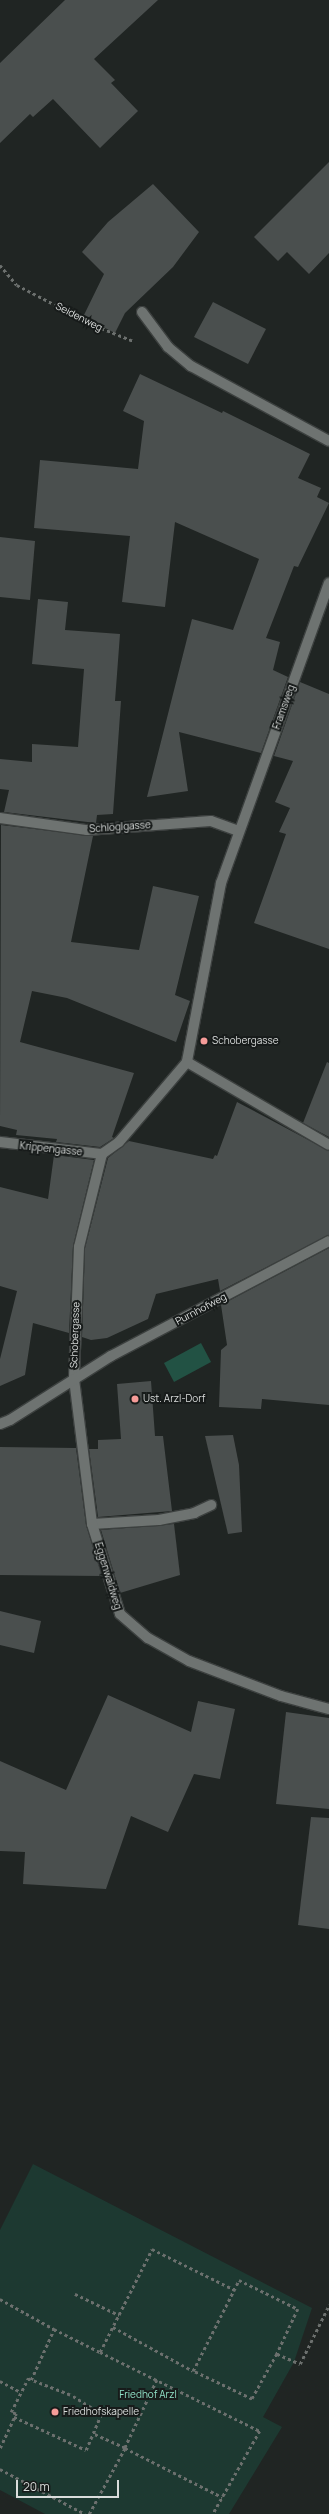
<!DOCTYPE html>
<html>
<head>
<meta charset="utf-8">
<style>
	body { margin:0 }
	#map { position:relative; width:329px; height:2514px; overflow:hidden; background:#202523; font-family:Manrope,sans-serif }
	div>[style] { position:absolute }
	.green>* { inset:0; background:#1d3931 }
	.water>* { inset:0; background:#225244 }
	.building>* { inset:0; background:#4a4f4e }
	.path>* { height:2.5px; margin-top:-1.25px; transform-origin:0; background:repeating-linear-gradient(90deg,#6c706e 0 3px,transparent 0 6px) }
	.roads { filter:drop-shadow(1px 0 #3c403f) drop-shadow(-1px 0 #3c403f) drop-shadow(0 1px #3c403f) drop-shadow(0 -1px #3c403f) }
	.service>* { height:10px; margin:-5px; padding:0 5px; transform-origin:5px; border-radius:5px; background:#6e7371 }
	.minor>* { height:10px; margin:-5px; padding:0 5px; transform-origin:5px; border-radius:5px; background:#6e7371 }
	.dots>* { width:11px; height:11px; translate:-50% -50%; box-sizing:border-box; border:2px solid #171b1a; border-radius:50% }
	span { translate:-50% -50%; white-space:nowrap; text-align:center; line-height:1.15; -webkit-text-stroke:4px #171b1a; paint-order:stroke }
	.street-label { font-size:10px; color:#dadddc }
	.poi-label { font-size:10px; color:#dadddc }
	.left { translate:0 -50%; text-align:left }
	.park-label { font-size:10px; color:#90e1c7 }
	.scale { position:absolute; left:16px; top:2480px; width:103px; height:18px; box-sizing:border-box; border:2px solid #dadddc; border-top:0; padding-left:5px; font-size:12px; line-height:14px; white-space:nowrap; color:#dadddc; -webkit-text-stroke:3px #171b1a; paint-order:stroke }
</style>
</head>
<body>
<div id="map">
	<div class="green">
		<div style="clip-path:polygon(33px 2164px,312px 2308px,294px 2362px,263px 2417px,282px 2427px,229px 2514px,45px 2514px,0 2490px,0 2230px)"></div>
	</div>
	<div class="water">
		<div style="clip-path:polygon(201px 1343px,211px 1362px,174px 1382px,164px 1363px)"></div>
	</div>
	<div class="building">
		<div style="clip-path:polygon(65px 0,158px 0,94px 59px,115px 80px,111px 83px,138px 111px,100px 148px,53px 99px,33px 117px,30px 114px,0 143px,0 63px)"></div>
		<div style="clip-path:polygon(329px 162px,329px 253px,309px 274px,287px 252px,278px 261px,254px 237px)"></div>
		<div style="clip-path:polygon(153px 184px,199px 232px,173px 267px,125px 313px,115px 333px,83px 317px,104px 274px,82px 252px,108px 222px)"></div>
		<div style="clip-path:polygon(213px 302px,266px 329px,248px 364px,194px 337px)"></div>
		<div style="clip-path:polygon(140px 374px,222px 413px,223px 411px,310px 454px,298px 478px,321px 488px,317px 497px,329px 503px,298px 567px,294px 566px,266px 638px,280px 642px,273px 670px,288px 677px,261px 753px,179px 732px,188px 791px,147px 797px,192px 619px,233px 630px,259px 559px,175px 522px,165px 607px,122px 602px,130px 536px,34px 528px,40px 460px,138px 469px,144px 421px,123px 411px)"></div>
		<div style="clip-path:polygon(0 537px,35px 541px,30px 600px,0 597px)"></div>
		<div style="clip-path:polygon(38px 599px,68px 602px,65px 630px,120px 634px,115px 701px,121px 701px,113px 814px,97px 815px,96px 823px,4px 812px,9px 790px,0 789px,0 759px,32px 762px,32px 744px,78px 747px,84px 669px,32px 664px)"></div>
		<div style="clip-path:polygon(300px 682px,329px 694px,329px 949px,254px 923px,286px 834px,279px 832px,290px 808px,275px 802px,293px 761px,274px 756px)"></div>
		<div style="clip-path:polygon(1px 825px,93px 836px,71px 942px,139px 950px,153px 886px,199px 896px,175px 995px,190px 1001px,176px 1042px,67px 998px,32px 991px,20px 1042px,134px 1073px,112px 1137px,114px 1138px,100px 1147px,56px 1142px,57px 1139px,16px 1135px,17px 1130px,0 1126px)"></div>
		<div style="clip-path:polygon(327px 1062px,329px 1063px,329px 1137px,303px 1123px)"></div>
		<div style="clip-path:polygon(237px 1102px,329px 1151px,329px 1235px,220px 1291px,218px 1279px,156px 1294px,148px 1319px,107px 1338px,91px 1340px,82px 1337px,85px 1248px,108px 1158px,129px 1141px,213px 1159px,215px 1155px,217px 1156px)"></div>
		<div style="clip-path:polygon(54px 1155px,94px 1160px,73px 1246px,69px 1333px,33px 1323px,25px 1375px,0 1386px,0 1359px,17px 1291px,0 1286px,0 1187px,48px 1199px)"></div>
		<div style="clip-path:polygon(329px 1248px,329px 1405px,262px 1399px,261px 1409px,219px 1407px,221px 1350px,227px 1345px,221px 1305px)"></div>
		<div style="clip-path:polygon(151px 1381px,155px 1436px,163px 1436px,172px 1511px,98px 1517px,89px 1449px,98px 1449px,98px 1440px,121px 1439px,117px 1384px)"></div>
		<div style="clip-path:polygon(233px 1435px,239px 1465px,242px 1532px,228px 1534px,205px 1436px)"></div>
		<div style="clip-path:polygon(0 1447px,76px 1448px,86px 1525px,102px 1576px,0 1575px)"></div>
		<div style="clip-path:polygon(174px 1524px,180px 1575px,120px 1593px,101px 1530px)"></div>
		<div style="clip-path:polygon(0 1611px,41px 1621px,34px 1653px,0 1645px)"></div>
		<div style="clip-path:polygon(108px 1695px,191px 1732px,198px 1701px,235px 1709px,220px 1779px,194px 1774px,168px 1832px,131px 1816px,106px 1889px,23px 1884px,25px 1852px,0 1851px,0 1761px,66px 1790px)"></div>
		<div style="clip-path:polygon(286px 1712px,329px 1718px,329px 1809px,276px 1804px)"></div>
		<div style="clip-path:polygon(311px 1817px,329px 1818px,329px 1929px,298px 1925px)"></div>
	</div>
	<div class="path">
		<div style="left:0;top:265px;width:26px;rotate:50deg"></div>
		<div style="left:17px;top:285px;width:89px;rotate:27.4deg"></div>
		<div style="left:96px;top:326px;width:40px;rotate:22deg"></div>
		<div style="left:239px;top:2280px;width:66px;rotate:26.2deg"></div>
		<div style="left:298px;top:2309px;width:50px;rotate:115deg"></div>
		<div style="left:277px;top:2354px;width:51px;rotate:119.1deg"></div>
		<div style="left:252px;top:2399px;width:65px;rotate:-154.6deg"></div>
		<div style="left:193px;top:2371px;width:102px;rotate:-63.2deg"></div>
		<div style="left:75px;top:2294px;width:49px;rotate:25.5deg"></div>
		<div style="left:0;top:2299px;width:62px;rotate:29.1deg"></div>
		<div style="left:113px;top:2327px;width:91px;rotate:28.8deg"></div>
		<div style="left:100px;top:2352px;width:178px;rotate:26.3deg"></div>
		<div style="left:260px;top:2431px;width:95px;rotate:119.5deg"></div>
		<div style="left:277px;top:2354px;width:25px;rotate:23deg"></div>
		<div style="left:300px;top:2364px;width:66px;rotate:-63.8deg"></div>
		<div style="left:157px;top:2380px;width:75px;rotate:115.2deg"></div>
		<div style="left:125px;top:2448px;width:109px;rotate:26.8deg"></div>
		<div style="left:0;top:2381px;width:24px;rotate:28deg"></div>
		<div style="left:14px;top:2417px;width:79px;rotate:24.6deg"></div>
		<div style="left:86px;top:2450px;width:39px;rotate:-67deg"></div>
		<div style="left:101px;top:2414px;width:36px;rotate:-148deg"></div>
		<div style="left:70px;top:2395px;width:42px;rotate:-159deg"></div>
		<div style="left:0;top:2448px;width:38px;rotate:-65deg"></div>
		<div style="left:16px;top:2414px;width:5px;rotate:-158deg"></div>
		<div style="left:11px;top:2412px;width:38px;rotate:-63deg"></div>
		<div style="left:28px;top:2378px;width:4px;rotate:34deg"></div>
		<div style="left:31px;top:2380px;width:56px;rotate:-65.7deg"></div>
		<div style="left:54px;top:2329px;width:51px;rotate:26.6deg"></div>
		<div style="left:100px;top:2352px;width:115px;rotate:-63.2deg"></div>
		<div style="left:152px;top:2249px;width:93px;rotate:26.3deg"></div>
		<div style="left:0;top:2469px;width:96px;rotate:27.9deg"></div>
		<div style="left:89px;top:2514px;width:75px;rotate:-61.4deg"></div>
		<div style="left:125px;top:2448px;width:35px;rotate:-156deg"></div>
	</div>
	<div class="roads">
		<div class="service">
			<div style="left:187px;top:1062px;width:164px;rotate:30.3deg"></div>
			<div style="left:92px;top:1524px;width:67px;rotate:-3.4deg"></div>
			<div style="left:159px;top:1520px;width:36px;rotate:-11deg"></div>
			<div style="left:194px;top:1513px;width:19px;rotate:-25deg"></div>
		</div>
		<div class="minor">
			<div style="left:142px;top:312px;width:44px;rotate:53.4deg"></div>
			<div style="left:168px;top:347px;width:30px;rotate:40deg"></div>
			<div style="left:191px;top:366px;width:157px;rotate:28.5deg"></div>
			<div style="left:329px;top:583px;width:319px;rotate:109.8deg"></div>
			<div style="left:221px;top:883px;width:182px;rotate:100.8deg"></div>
			<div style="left:187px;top:1062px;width:105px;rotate:130.4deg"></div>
			<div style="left:119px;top:1142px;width:21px;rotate:145deg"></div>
			<div style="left:102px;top:1154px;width:96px;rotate:103.9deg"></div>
			<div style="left:79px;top:1247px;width:132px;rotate:92.2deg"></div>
			<div style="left:74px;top:1379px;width:146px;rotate:82.9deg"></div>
			<div style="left:92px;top:1524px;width:94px;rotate:72.7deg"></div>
			<div style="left:120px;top:1614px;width:37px;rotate:41deg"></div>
			<div style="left:148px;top:1638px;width:47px;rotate:29.3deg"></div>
			<div style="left:189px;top:1661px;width:98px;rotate:20.8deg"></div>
			<div style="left:281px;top:1696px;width:50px;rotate:15.2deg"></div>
			<div style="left:0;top:818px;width:88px;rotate:7.9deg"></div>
			<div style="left:87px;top:830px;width:124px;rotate:-4.2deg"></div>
			<div style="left:211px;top:821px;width:30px;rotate:20deg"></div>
			<div style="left:0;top:1142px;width:103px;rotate:6.7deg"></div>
			<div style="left:0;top:1424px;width:11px;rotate:-22deg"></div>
			<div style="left:10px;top:1420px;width:120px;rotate:-32.4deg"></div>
			<div style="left:111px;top:1356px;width:246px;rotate:-27.8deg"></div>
		</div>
	</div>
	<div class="dots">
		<div style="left:204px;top:1041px;background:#f59b98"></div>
		<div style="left:135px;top:1399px;background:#f59b98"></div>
		<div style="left:55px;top:2412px;background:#f59b98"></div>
	</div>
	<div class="street-label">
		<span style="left:79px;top:317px;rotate:27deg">Seidenweg</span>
		<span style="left:284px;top:707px;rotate:-70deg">Framsweg</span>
		<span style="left:120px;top:827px;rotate:-4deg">Schlöglgasse</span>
		<span style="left:51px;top:1149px;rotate:6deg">Krippengasse</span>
		<span style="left:201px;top:1309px;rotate:-28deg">Purnhofweg</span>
		<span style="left:75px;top:1335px;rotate:-88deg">Schobergasse</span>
		<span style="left:108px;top:1576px;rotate:73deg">Eggenwaldweg</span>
	</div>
	<div class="poi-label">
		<span class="left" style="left:212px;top:1041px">Schobergasse</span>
		<span class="left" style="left:143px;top:1399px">Ust. Arzl-Dorf</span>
		<span class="left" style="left:63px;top:2412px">Friedhofskapelle</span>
	</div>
	<div class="park-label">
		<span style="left:148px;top:2395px">Friedhof Arzl</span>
	</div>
	<div class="scale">20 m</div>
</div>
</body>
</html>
